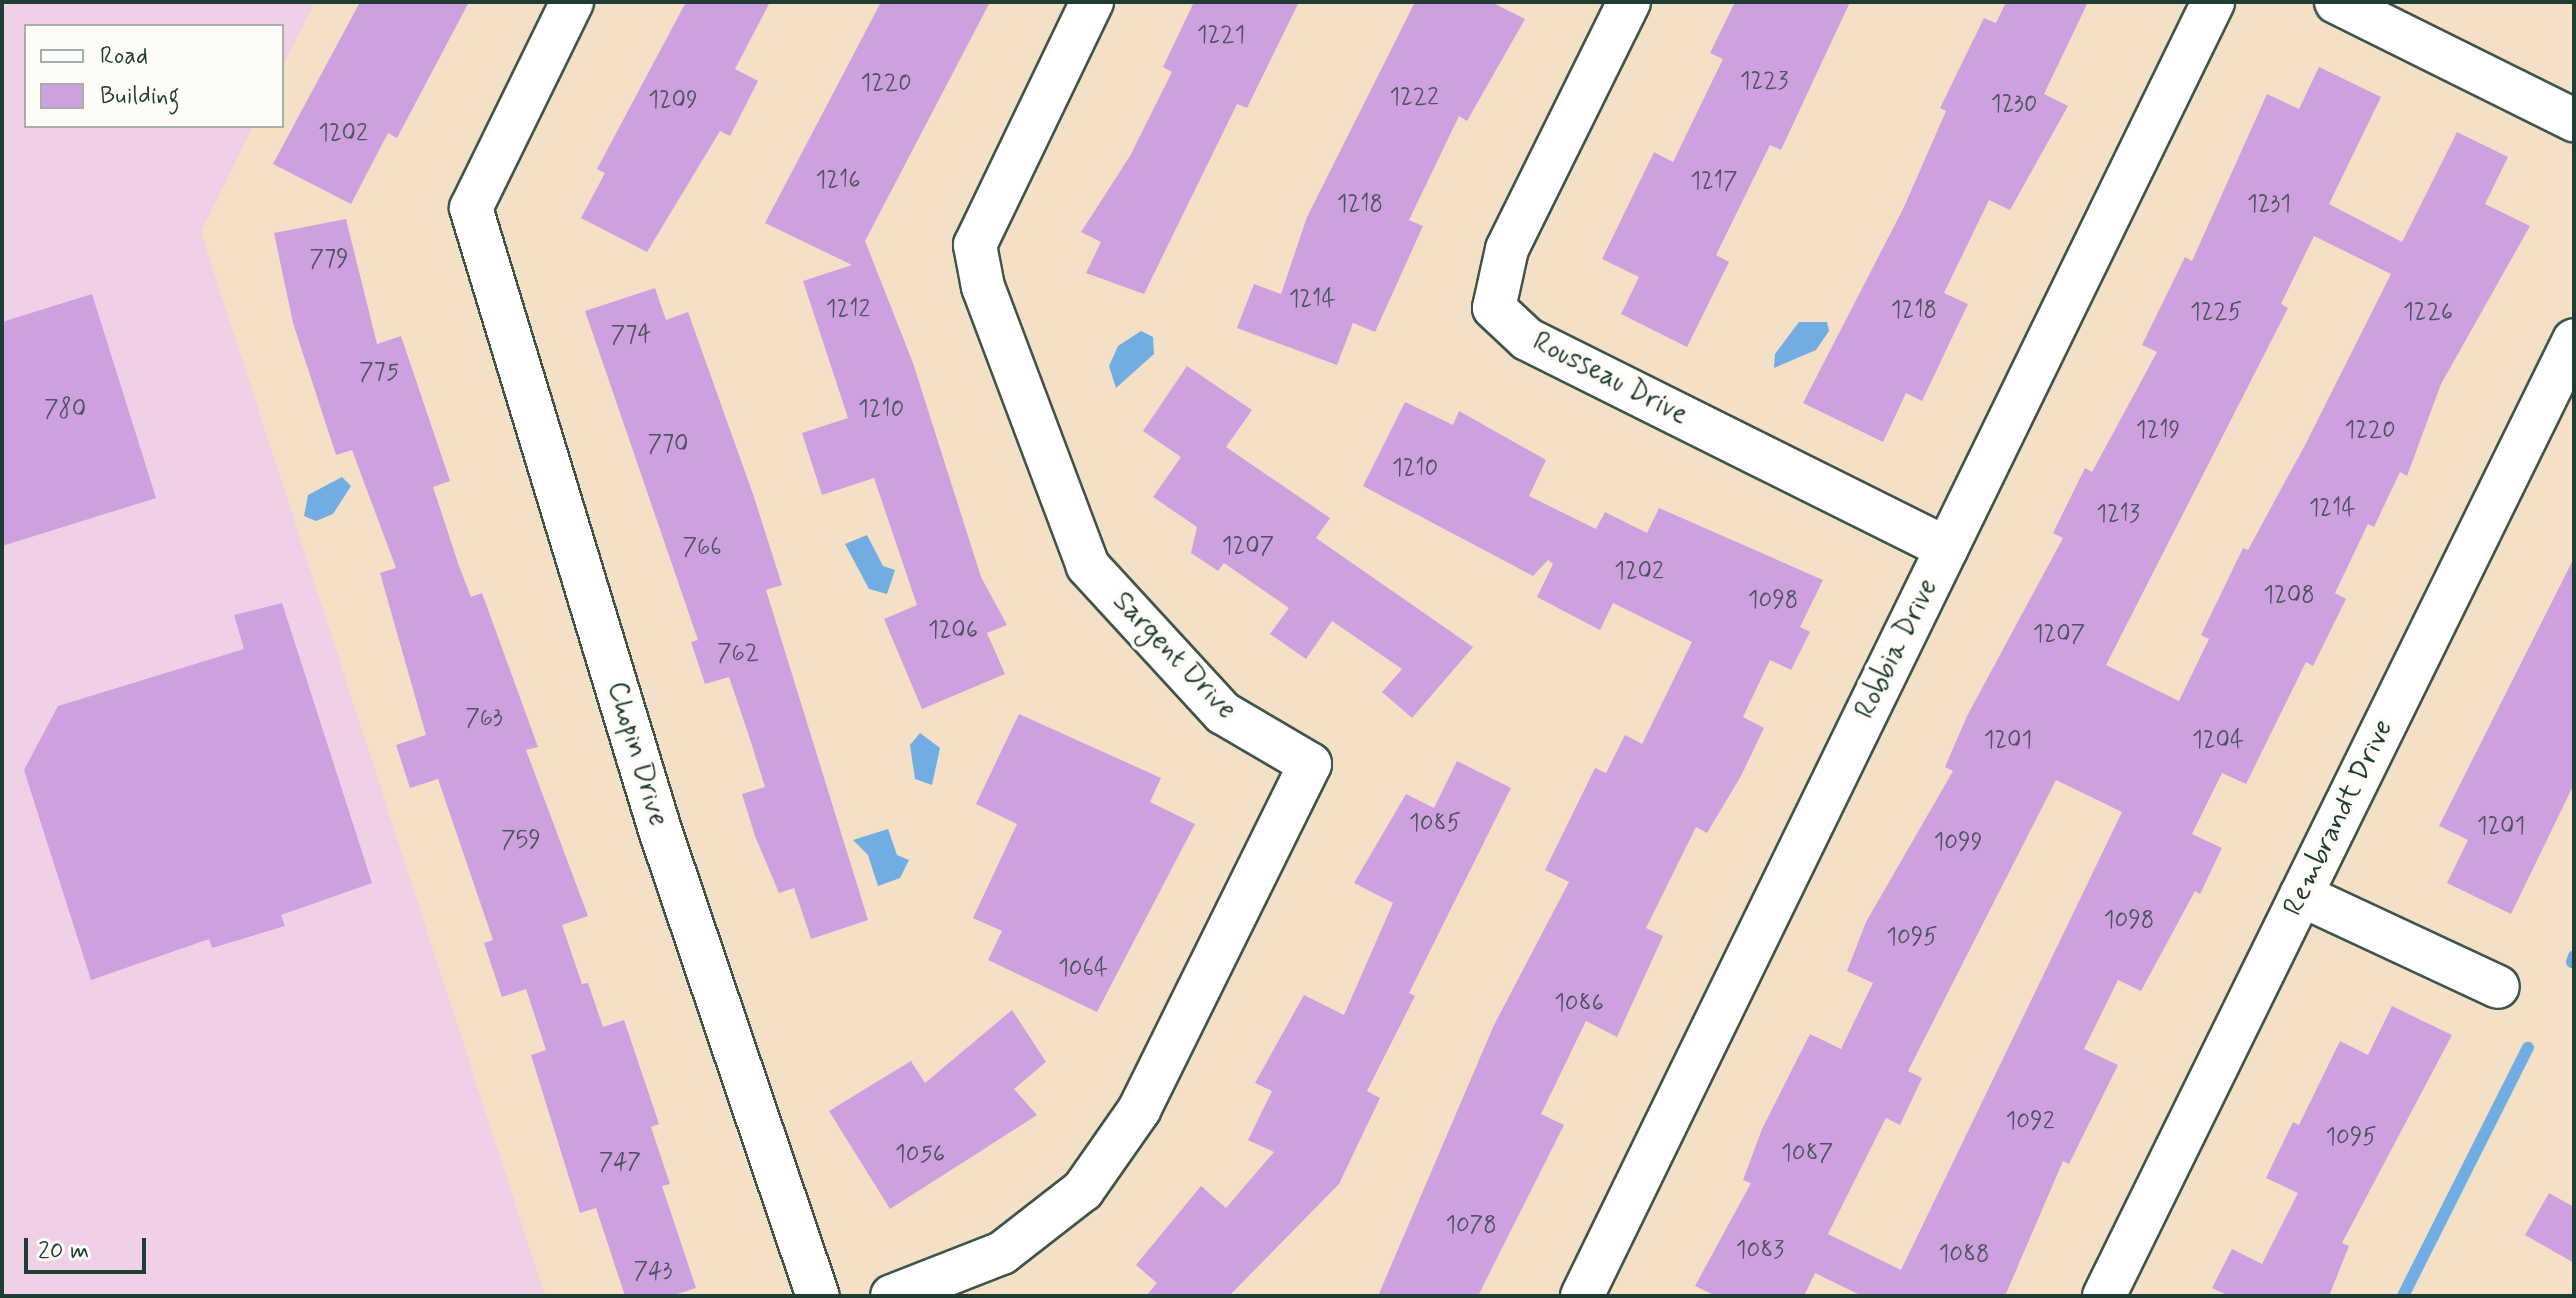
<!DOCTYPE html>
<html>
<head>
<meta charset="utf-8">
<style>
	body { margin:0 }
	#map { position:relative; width:2576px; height:1298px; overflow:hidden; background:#f4e0c6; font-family:Mynerve,sans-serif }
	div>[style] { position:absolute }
	.built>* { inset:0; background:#efd0e6 }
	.water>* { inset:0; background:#71ace2 }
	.stream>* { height:12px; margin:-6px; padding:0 6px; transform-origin:6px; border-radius:6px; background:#71ace2 }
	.building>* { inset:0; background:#cea0e0 }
	.roads { filter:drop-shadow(2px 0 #3f554a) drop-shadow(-2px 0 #3f554a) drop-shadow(0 2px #3f554a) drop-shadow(0 -2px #3f554a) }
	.minor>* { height:42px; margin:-21px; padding:0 21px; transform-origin:21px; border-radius:21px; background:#fff }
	span { translate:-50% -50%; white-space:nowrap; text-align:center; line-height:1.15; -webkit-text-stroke:8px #fdfcf7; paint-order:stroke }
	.number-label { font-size:24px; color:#4b565f }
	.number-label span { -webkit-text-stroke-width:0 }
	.street-label { font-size:28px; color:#1f3d34 }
	.frame { position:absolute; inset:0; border:4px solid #1f3d34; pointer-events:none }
	.legend { position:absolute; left:24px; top:24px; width:260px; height:104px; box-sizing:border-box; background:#fdfcf7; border:2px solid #a4b0a9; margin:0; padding:10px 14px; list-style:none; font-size:24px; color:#1f3d34 }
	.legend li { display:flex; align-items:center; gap:16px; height:40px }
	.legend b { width:40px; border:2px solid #a4b0a9 }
	.scale { position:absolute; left:24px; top:1238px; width:122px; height:36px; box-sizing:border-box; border:4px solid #1f3d34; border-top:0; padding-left:10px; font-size:24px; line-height:28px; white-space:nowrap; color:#1f3d34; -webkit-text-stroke:6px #fdfcf7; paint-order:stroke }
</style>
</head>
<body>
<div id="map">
	<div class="built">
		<div style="clip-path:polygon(2px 2px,315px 2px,282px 68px,282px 26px,26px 26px,26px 126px,253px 126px,201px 232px,545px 1296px,2px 1296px)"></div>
	</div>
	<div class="water">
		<div style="clip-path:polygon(1799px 322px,1827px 322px,1829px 331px,1816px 350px,1774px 368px,1775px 354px)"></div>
		<div style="clip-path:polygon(1141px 331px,1153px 337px,1154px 354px,1116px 388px,1109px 366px,1118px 346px)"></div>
		<div style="clip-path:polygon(342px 477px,351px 486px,333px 514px,316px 521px,304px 516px,308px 495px)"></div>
		<div style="clip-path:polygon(867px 535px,883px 566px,895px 570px,887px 594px,869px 589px,845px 544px)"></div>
		<div style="clip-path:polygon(920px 733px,940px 748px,932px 785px,915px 779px,910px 745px)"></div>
		<div style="clip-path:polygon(888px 829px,897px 855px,909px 860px,900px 878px,878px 886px,868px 855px,853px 840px)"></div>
	</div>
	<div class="stream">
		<div style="left:2572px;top:962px;width:6px;rotate:-72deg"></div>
		<div style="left:2403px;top:1296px;width:278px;rotate:-63.3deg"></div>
	</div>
	<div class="building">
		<div style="clip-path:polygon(360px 2px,469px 2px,397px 138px,388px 133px,351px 204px,273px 164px)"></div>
		<div style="clip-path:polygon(686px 2px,770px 2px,735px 69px,758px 81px,730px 136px,720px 131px,647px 252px,581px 218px,605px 173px,597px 169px)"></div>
		<div style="clip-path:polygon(881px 2px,990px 2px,865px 241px,913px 363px,981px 577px,1007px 625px,987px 633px,1005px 674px,922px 709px,884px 619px,917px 605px,874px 478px,822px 495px,802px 433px,848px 418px,803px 281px,852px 265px,765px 223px)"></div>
		<div style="clip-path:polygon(1194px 2px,1299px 2px,1247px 108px,1237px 104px,1144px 294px,1086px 273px,1101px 242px,1081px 232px,1130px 156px,1172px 72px,1163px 67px)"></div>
		<div style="clip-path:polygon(1415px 2px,1491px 2px,1525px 19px,1467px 121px,1459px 116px,1409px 220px,1423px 226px,1375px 332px,1353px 323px,1337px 365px,1237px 328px,1254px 284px,1281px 294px,1307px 217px)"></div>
		<div style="clip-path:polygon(1735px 2px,1850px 2px,1781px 150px,1770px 145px,1716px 255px,1729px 262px,1687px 347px,1621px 314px,1639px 277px,1602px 259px,1654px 152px,1673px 162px,1723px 59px,1710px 53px)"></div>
		<div style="clip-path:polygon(2006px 2px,2088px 2px,2044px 94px,2068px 106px,2010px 210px,1989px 200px,1944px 293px,1968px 304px,1922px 401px,1906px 393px,1883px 442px,1803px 403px,1904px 207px,1946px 111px,1940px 108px,1984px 18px,1996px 23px)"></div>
		<div style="clip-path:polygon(evenodd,2319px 67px,2381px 97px,2329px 204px,2402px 242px,2457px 132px,2508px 157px,2485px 204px,2530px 226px,2441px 384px,2407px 476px,2400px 472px,2374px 527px,2368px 524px,2335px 593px,2346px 599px,2313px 666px,2306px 662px,2246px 784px,2222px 773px,2192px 834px,2222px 848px,2200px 894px,2195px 891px,2141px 991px,2118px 980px,2084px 1049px,2118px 1065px,2069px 1164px,2063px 1161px,2005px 1296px,1862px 1296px,1815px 1273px,1804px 1296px,1716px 1296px,1695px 1286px,1751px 1183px,1743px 1180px,1762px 1129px,1810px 1034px,1841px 1049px,1873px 983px,1847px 971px,1866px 922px,1953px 771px,1945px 767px,1967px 716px,2063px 538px,2053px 533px,2085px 468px,2092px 472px,2157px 352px,2142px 345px,2185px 257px,2192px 261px,2267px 94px,2299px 109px,2319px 67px,2314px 236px,2391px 274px,2305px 445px,2248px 550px,2243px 548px,2201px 635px,2209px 639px,2179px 701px,2106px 665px,2288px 308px,2281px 304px,2314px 236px,2319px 67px,2056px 780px,2122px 812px,1901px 1270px,1828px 1234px,1886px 1118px,1900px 1125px,1922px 1078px,1908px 1071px,2056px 780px)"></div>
		<div style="clip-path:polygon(346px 219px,377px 344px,401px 336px,450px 481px,433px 487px,459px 566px,471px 597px,482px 593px,538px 747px,526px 750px,588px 916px,562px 925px,582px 984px,588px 983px,603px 1027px,624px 1020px,659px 1124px,651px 1127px,670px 1184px,662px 1186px,696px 1288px,671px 1296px,625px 1296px,596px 1208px,580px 1213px,531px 1055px,546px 1050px,526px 989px,502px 997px,484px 943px,493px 940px,438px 779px,410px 788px,396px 745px,426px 735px,380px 573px,396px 568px,352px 450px,336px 455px,293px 323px,274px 233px)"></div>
		<div style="clip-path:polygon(655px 288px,666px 320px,688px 312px,754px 497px,782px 585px,766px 590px,868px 920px,811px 939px,794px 888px,779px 893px,755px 836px,742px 794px,765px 787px,749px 736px,729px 677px,705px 684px,691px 642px,698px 640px,585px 311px)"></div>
		<div style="clip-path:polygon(92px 294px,156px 498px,2px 546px,2px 322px)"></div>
		<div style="clip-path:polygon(1187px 366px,1252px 410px,1226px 447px,1330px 518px,1316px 538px,1473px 647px,1412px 718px,1382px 692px,1402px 669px,1332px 621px,1306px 659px,1270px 634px,1289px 608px,1224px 563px,1218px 571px,1191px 553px,1197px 527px,1153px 497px,1181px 457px,1143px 431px)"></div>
		<div style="clip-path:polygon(1405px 402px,1453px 425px,1459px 411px,1546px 460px,1529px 496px,1596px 529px,1605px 512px,1647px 533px,1659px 508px,1823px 580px,1800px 627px,1810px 632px,1791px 670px,1770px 660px,1743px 717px,1764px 728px,1741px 776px,1707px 833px,1696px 827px,1646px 928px,1663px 936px,1617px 1037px,1586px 1021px,1541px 1114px,1564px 1125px,1478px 1296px,1378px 1296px,1494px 1025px,1569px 882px,1545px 870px,1595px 768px,1606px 773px,1625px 735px,1642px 744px,1692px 642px,1613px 603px,1600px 630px,1537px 597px,1553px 564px,1548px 560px,1533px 576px,1363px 486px)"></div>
		<div style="clip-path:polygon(2574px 558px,2574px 784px,2511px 914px,2447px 883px,2468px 840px,2439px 826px)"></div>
		<div style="clip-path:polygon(282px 603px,372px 883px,281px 915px,285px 926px,212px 948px,209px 939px,91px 980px,24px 770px,58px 706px,244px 649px,234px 615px)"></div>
		<div style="clip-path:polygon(1019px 714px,1161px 778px,1150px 802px,1195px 824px,1097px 1012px,988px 960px,1002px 931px,973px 918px,1017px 824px,976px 804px)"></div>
		<div style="clip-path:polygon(1457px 761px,1511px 788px,1409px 993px,1415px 996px,1367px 1091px,1380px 1098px,1339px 1184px,1229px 1296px,1146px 1296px,1157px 1283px,1136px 1265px,1201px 1186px,1226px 1208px,1274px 1152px,1248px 1140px,1272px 1091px,1255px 1083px,1304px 995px,1344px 1015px,1393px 903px,1354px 883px,1406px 794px,1434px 808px)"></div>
		<div style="clip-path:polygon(2392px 1006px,2452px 1035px,2342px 1243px,2349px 1246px,2329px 1296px,2229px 1296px,2212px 1288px,2232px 1249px,2262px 1264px,2298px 1193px,2266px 1178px,2293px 1122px,2299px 1125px,2340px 1041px,2368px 1055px)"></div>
		<div style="clip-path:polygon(1012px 1010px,1046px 1062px,1014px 1089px,1037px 1115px,890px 1209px,829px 1111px,911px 1061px,925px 1083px)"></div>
		<div style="clip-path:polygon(2549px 1193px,2574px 1207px,2574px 1263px,2525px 1235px)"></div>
	</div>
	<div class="roads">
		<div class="minor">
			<div style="left:572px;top:2px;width:229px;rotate:116.1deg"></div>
			<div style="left:471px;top:208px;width:650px;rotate:73.1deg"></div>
			<div style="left:660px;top:830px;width:492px;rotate:71.3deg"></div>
			<div style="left:1629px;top:2px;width:275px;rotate:116.3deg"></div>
			<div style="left:1507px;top:249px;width:60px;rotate:102.4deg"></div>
			<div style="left:1494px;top:308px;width:45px;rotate:43.2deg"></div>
			<div style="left:1527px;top:339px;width:469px;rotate:26.5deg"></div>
			<div style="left:2336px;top:2px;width:266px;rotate:26.4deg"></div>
			<div style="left:2301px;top:895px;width:217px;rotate:25deg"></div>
			<div style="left:892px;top:1296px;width:118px;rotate:-21.4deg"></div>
			<div style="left:1002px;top:1253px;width:103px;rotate:-37.9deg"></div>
			<div style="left:1083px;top:1190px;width:98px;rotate:-55deg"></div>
			<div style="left:1139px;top:1110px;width:386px;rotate:-63.7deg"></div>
			<div style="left:1310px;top:764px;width:101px;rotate:-149.6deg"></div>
			<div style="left:1223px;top:713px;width:200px;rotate:-132.6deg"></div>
			<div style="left:1088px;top:566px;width:298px;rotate:-110.6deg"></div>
			<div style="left:983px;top:287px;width:43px;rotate:-100.8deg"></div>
			<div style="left:975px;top:245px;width:270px;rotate:-64.3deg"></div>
			<div style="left:1582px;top:1296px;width:1440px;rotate:-64deg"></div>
			<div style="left:2104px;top:1296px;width:1065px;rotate:-63.82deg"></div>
		</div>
	</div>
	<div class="number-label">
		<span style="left:1221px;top:36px">1221</span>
		<span style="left:1764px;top:82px">1223</span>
		<span style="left:886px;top:84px">1220</span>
		<span style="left:1414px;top:98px">1222</span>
		<span style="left:673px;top:101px">1209</span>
		<span style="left:2014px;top:105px">1230</span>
		<span style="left:343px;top:134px">1202</span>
		<span style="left:838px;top:181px">1216</span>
		<span style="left:1714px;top:182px">1217</span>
		<span style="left:1360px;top:205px">1218</span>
		<span style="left:2269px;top:205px">1231</span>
		<span style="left:329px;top:260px">779</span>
		<span style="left:1312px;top:300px">1214</span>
		<span style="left:848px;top:310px">1212</span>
		<span style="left:1914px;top:311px">1218</span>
		<span style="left:2216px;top:313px">1225</span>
		<span style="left:2428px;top:313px">1226</span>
		<span style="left:631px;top:336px">774</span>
		<span style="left:379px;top:373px">775</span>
		<span style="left:65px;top:410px">780</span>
		<span style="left:881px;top:410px">1210</span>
		<span style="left:2158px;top:431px">1219</span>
		<span style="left:2370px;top:431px">1220</span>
		<span style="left:668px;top:445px">770</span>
		<span style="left:1415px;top:469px">1210</span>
		<span style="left:2332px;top:509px">1214</span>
		<span style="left:2118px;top:515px">1213</span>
		<span style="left:1248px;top:547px">1207</span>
		<span style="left:702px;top:548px">766</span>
		<span style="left:1639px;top:572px">1202</span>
		<span style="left:2289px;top:596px">1208</span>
		<span style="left:1773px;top:601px">1098</span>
		<span style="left:953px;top:631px">1206</span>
		<span style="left:2059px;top:635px">1207</span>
		<span style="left:738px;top:654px">762</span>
		<span style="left:484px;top:719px">763</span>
		<span style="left:2008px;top:741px">1201</span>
		<span style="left:2218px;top:741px">1204</span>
		<span style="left:1435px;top:824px">1085</span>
		<span style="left:2501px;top:827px">1201</span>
		<span style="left:521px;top:841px">759</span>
		<span style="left:1958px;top:843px">1099</span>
		<span style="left:2129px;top:921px">1098</span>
		<span style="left:1912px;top:938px">1095</span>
		<span style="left:1083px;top:969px">1064</span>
		<span style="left:1579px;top:1004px">1086</span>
		<span style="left:2030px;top:1122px">1092</span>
		<span style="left:2351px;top:1138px">1095</span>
		<span style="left:1807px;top:1154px">1087</span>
		<span style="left:920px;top:1155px">1056</span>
		<span style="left:620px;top:1163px">747</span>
		<span style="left:1471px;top:1226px">1078</span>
		<span style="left:1760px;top:1251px">1083</span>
		<span style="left:1964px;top:1255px">1088</span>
		<span style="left:653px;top:1272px">743</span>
	</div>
	<div class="street-label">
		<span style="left:1610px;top:379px;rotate:27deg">Rousseau Drive</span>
		<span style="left:1897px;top:649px;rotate:-64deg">Robbia Drive</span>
		<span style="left:1174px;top:656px;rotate:46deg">Sargent Drive</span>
		<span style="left:637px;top:754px;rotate:73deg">Chopin Drive</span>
		<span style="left:2339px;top:818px;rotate:-64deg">Rembrandt Drive</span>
	</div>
	<div class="frame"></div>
	<ul class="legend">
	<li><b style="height:10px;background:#fff"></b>Road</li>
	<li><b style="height:22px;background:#cea0e0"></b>Building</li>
	</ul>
	<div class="scale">20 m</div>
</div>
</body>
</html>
